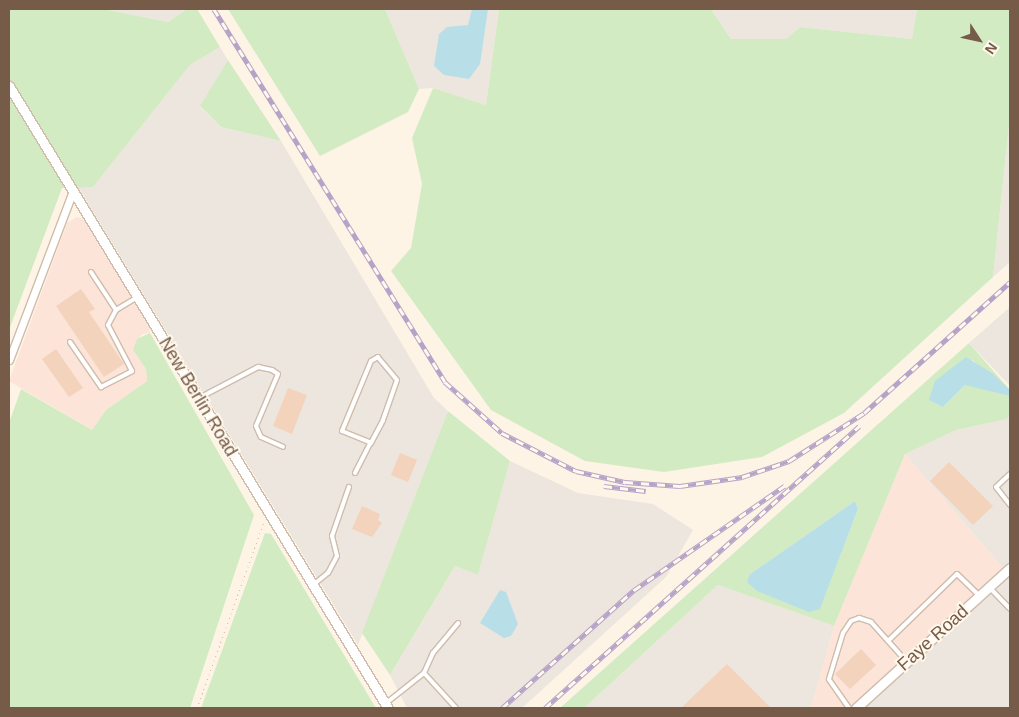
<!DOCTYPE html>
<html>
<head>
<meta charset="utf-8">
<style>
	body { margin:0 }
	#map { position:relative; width:1019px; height:717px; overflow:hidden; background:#fdf4e5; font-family:Arial,sans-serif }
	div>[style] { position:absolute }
	.commercial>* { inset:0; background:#fde4d8 }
	.industrial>* { inset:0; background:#ece6df }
	.green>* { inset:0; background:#d2ebc3 }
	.water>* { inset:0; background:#b8dfe7 }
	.building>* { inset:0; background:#f3d3bc }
	.path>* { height:1px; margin-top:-0.5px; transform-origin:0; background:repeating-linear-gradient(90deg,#d8b79e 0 1px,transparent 0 5px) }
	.roads { filter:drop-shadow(1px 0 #cfbcab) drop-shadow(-1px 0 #cfbcab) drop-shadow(0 1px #cfbcab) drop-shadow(0 -1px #cfbcab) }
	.service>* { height:4px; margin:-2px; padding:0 2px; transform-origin:2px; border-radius:2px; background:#fff }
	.minor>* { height:7px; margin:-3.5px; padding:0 3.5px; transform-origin:3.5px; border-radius:3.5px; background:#fff }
	.tertiary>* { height:9px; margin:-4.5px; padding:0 4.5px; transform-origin:4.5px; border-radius:4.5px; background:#fff }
	.rail>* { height:4.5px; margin-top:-2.25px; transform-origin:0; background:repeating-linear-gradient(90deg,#fff8eb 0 8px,#b7a3c7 0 16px); box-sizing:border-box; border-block:1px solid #b7a3c7 }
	span { translate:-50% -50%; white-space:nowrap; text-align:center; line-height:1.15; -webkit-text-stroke:4px #fff8eb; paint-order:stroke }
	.street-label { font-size:18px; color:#765b49 }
	.frame { position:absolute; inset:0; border:10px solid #765b49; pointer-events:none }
	.north { position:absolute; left:954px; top:15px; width:50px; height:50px; -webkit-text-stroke:4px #fff8eb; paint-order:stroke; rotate:125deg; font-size:14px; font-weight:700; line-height:20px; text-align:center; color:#765b49 }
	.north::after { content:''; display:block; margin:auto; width:18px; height:22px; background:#765b49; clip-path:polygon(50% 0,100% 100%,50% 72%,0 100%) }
</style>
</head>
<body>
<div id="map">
	<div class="commercial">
		<div style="clip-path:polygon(77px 217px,85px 220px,149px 322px,150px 333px,142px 334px,133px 350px,146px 369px,147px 381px,106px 410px,92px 430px,9px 381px,67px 223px)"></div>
		<div style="clip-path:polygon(905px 454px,1004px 569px,850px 708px,811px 708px,834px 626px)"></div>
	</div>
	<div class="industrial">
		<div style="clip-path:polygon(103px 9px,187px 9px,168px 22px)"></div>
		<div style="clip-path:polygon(385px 9px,499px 9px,486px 105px,433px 88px,419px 89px)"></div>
		<div style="clip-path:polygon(711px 9px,917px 9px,912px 39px,800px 27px,786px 39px,731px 39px)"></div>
		<div style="clip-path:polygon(220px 47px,228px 60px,200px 107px,221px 127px,281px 141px,434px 398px,448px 411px,358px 645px,78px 187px,93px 187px,190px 65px)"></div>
		<div style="clip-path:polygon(1010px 116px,1010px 262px,993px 277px)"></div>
		<div style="clip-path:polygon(1010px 307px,1010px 386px,969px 343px)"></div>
		<div style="clip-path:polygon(1010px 412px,1010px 563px,1004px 569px,905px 454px,956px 430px,1006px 419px)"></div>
		<div style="clip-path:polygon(510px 461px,578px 493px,653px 504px,693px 530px,666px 577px,522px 708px,407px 708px,390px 675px,455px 566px,478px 575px)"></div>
		<div style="clip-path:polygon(1010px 576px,1010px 708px,863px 708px)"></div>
		<div style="clip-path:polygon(718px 585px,834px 626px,811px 708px,584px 708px)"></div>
	</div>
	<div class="green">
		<div style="clip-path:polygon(9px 9px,103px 9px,168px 22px,187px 9px,197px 9px,220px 47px,190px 65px,93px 187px,62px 188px,9px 330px)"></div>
		<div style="clip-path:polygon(228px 9px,385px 9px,419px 89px,408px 112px,320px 156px)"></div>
		<div style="clip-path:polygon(499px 9px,711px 9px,731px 39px,786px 39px,800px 27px,912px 39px,917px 9px,1010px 9px,1010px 116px,993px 277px,844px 413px,762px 457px,664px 472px,585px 461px,491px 410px,391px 271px,411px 248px,422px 184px,412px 138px,433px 88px,486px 105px)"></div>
		<div style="clip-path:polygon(228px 60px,281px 141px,221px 127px,200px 106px)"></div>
		<div style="clip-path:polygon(150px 333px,254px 515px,190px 708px,9px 708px,9px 423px,21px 389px,92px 430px,106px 410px,147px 381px,146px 369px,133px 350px,137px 339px)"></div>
		<div style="clip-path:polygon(evenodd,969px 343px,1010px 390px,972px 360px,943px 407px,965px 385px,976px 385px,1010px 396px,1010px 412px,1007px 419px,956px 430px,905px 454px,834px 626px,718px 585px,584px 708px,560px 708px,969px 343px,855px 501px,858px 509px,820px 608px,750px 574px,855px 501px)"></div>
		<div style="clip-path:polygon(448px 411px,510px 461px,478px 575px,455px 566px,390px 675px,362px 633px)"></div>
		<div style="clip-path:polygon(265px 533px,271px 534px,376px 708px,201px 708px)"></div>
	</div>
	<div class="water">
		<div style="clip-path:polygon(472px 9px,488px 9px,480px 64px,469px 79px,444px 75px,434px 66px,439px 34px,447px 27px,468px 25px)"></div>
		<div style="clip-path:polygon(966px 357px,992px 373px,1010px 390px,1010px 396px,965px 385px,943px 407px,929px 400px,935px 381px)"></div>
		<div style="clip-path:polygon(855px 501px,858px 509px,820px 609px,809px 612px,757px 591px,747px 582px,750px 574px)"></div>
		<div style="clip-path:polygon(500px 590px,506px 592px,518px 624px,511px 636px,504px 638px,480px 623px)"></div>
	</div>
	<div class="building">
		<div style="clip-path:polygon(81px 289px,95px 309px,89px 312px,124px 364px,104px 377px,56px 306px)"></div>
		<div style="clip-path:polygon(56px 349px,83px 388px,69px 397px,42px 359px)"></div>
		<div style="clip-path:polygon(288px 388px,307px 395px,292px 434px,273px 426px)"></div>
		<div style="clip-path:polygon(400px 453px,417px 460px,408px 482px,391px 475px)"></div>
		<div style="clip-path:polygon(949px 462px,993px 506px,973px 525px,930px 481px)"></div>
		<div style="clip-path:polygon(362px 506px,380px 514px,378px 520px,382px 523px,372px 537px,352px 529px)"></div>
		<div style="clip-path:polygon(861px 649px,876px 665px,850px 689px,835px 674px)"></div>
		<div style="clip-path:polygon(727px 664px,771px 708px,681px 708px)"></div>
	</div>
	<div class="path">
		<div style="left:197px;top:708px;width:198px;rotate:-70.2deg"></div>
	</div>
	<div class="roads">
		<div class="service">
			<div style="left:91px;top:272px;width:45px;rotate:56.7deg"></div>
			<div style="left:70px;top:342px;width:55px;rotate:55.4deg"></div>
			<div style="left:101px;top:387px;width:35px;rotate:-27deg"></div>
			<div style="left:132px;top:371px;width:52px;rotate:-117.6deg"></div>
			<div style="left:108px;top:325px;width:17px;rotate:-62deg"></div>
			<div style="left:116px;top:310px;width:26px;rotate:-31deg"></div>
			<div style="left:199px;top:398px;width:67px;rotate:-27.7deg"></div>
			<div style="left:258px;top:367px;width:14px;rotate:12deg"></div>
			<div style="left:272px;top:370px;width:7px;rotate:34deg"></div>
			<div style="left:278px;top:374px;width:56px;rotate:112.9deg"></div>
			<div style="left:256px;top:426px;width:12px;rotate:66deg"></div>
			<div style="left:261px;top:437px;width:24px;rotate:24deg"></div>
			<div style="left:355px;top:473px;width:33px;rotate:-63deg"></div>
			<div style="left:370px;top:444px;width:1px;rotate:-45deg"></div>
			<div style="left:371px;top:443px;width:26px;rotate:-62deg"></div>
			<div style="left:383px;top:420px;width:42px;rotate:-70.7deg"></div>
			<div style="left:397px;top:380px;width:30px;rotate:-130deg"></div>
			<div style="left:378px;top:357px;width:8px;rotate:150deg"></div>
			<div style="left:371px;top:361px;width:76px;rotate:112.5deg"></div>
			<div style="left:342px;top:431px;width:31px;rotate:22deg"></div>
			<div style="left:1010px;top:474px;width:19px;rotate:137deg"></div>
			<div style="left:996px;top:487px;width:23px;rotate:52deg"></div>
			<div style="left:313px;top:585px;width:19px;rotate:-39deg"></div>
			<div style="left:328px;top:573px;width:19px;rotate:-62deg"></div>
			<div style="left:337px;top:556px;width:21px;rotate:-104deg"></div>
			<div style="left:332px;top:536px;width:52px;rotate:-70.9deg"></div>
			<div style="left:989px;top:587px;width:30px;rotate:46deg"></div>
			<div style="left:888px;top:641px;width:96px;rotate:-44.2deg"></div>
			<div style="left:957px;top:574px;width:32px;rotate:44deg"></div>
			<div style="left:424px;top:673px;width:22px;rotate:-66deg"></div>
			<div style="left:433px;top:653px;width:39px;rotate:-50deg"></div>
			<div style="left:385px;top:704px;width:50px;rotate:-38.5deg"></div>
			<div style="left:424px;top:673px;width:47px;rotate:47.6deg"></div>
			<div style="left:849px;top:708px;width:35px;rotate:-125deg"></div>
			<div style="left:829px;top:679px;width:48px;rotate:-73.1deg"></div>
			<div style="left:843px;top:633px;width:14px;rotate:-56deg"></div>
			<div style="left:851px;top:621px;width:9px;rotate:-21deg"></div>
			<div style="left:859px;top:618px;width:13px;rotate:18deg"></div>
			<div style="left:871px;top:622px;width:52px;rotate:48.1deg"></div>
		</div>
		<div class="minor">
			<div style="left:9px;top:360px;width:181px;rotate:-69.3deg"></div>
		</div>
		<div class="tertiary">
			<div style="left:9px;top:86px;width:728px;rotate:58.65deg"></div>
			<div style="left:856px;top:708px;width:208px;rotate:-42.3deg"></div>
		</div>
	</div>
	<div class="rail">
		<div style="left:214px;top:9px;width:439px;rotate:58.2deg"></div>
		<div style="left:445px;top:382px;width:76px;rotate:41.8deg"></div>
		<div style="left:502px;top:433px;width:83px;rotate:27.2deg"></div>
		<div style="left:576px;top:471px;width:50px;rotate:12.7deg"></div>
		<div style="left:625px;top:482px;width:55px;rotate:4.2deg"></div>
		<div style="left:680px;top:486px;width:63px;rotate:-8.3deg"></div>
		<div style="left:742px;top:477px;width:50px;rotate:-18.8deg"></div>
		<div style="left:789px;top:461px;width:89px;rotate:-32.6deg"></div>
		<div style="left:864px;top:413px;width:196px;rotate:-41.9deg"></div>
		<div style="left:604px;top:486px;width:42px;rotate:6.8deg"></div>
		<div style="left:502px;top:708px;width:177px;rotate:-41.8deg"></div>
		<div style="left:634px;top:590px;width:183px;rotate:-34.7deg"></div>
		<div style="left:545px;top:708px;width:422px;rotate:-41.9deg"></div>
	</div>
	<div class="street-label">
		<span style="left:198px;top:397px;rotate:59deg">New Berlin Road</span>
		<span style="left:933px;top:638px;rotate:-42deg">Faye Road</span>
	</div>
	<div class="frame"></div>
	<div class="north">N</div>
</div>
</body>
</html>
